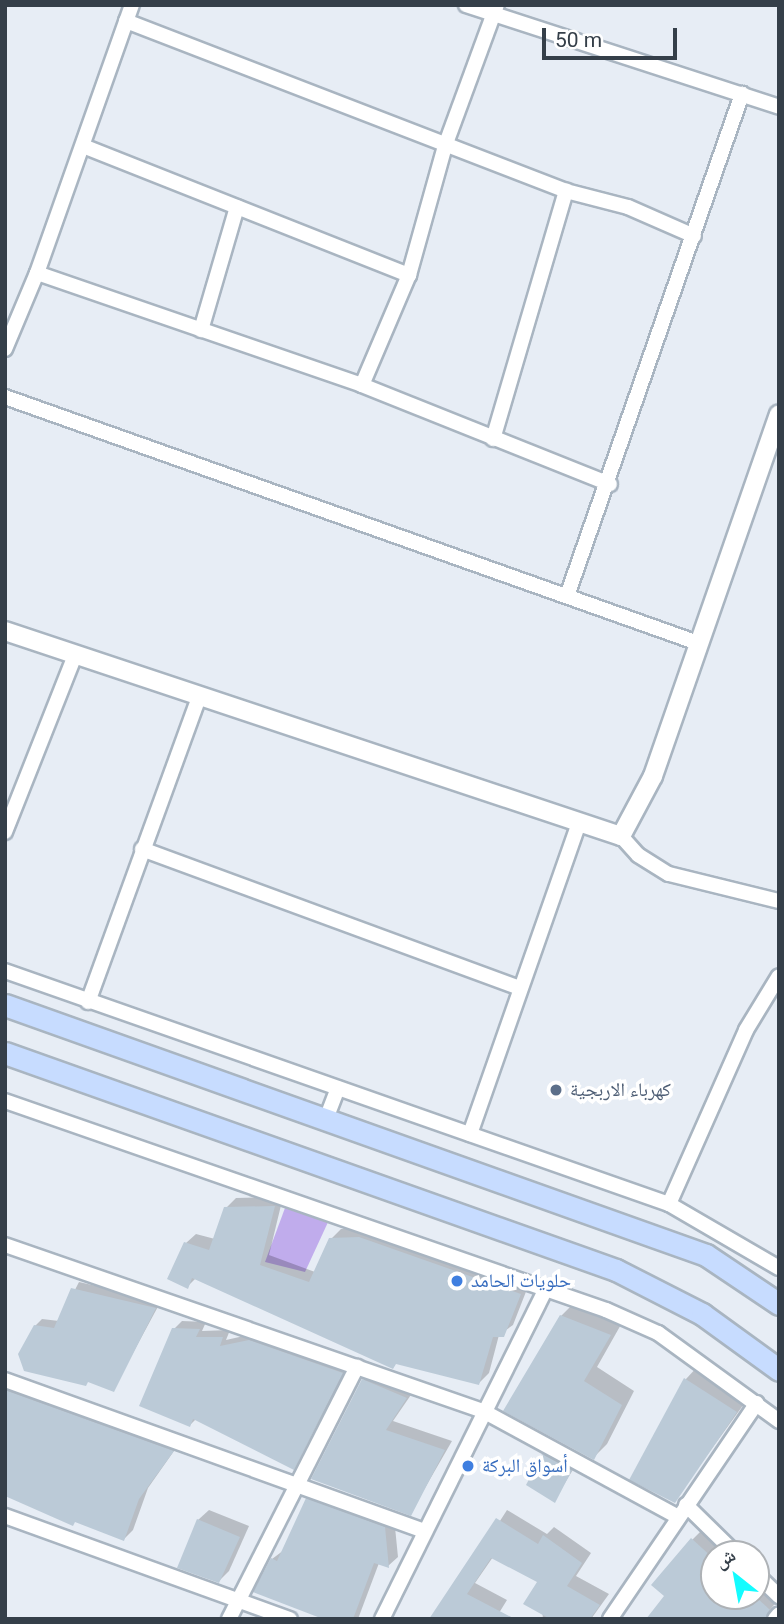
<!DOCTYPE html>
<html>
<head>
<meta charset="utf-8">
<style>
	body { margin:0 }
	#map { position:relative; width:784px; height:1624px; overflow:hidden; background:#e7edf5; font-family:Roboto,"Noto Naskh Arabic",sans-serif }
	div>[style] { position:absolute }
	.green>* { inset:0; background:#c0acec }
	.shadow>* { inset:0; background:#0003 }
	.building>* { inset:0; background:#bbcad7 }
	.roads { filter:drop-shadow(2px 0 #a9b5c1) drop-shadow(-2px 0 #a9b5c1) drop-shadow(0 2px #a9b5c1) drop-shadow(0 -2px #a9b5c1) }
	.minor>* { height:14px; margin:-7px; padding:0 7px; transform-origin:7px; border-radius:7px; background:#fff }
	.tertiary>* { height:18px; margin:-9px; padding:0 9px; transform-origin:9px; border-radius:9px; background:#fff }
	.secondary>* { height:21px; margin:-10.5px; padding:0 10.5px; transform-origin:10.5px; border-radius:10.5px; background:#c7dcff }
	.dots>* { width:19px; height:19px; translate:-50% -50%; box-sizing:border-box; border:4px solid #fff; border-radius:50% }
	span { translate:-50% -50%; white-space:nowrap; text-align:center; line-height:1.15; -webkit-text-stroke:7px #fff; paint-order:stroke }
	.service-label { font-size:19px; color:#4e5e75 }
	.left { translate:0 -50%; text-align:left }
	.shop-label { font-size:19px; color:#366cbe }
	.frame { position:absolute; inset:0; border:7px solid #353f49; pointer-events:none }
	.north { position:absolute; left:700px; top:1540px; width:70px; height:70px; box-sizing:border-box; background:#fff; border:2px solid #aeb2b6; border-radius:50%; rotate:329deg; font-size:19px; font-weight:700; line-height:28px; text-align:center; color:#353f49 }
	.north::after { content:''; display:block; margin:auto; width:24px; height:32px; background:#14fcff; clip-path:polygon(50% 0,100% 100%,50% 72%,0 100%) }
	.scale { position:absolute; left:542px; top:28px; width:135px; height:32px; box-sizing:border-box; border:4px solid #353f49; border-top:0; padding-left:9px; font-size:21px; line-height:24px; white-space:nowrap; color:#353f49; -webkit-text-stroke:5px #fff; paint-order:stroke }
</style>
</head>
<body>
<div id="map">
	<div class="green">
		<div style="clip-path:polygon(285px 1208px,329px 1220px,305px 1272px,265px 1262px)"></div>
	</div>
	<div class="shadow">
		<div style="clip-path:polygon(283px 1197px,269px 1255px,315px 1272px,331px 1239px,341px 1229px,369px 1228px,529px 1284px,513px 1325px,499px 1335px,489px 1373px,479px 1383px,196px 1278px,187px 1287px,186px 1243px,196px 1234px,215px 1239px,226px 1208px,236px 1198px)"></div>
		<div style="clip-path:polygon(79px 1282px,161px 1301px,113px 1390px,35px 1326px,42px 1319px,59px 1321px)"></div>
		<div style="clip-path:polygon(575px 1302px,623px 1321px,597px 1367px,634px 1391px,607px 1444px,593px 1458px,561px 1316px)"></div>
		<div style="clip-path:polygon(182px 1321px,206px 1322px,202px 1331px,230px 1330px,226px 1340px,257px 1333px,350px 1365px,293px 1468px,196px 1419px,190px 1425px,174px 1329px)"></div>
		<div style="clip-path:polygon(699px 1365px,749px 1397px,674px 1501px,632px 1479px,686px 1379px)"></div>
		<div style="clip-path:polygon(372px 1371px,415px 1389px,393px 1421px,452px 1441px,410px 1514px,363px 1380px)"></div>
		<div style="clip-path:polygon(5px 1375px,181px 1441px,148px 1488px,133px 1530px,124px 1539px,5px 1494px)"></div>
		<div style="clip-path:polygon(550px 1448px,577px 1463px,554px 1501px,544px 1455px)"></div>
		<div style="clip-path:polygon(317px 1490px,394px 1517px,398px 1557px,388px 1566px,379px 1563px,358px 1619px,327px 1619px,272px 1559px,284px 1550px,307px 1499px)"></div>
		<div style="clip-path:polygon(209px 1510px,249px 1526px,229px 1571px,219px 1581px,198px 1520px)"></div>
		<div style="clip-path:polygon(507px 1510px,547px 1534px,554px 1527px,591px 1553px,576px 1576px,609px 1594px,591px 1619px,543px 1619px,539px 1581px,493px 1557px,475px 1583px,507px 1600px,499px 1613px,437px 1619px)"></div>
		<div style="clip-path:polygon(703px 1529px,730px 1554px,714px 1554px,714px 1596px,756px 1596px,756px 1577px,779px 1599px,762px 1619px,667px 1596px,692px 1540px)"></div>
	</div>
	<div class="building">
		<div style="clip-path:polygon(275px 1206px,260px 1265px,309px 1282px,329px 1238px,359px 1237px,521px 1294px,504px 1337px,493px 1337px,479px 1385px,396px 1364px,393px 1369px,192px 1278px,188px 1289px,167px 1279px,184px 1242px,209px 1250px,224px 1207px)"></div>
		<div style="clip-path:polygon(71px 1288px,156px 1308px,114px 1392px,88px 1382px,86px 1386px,24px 1371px,18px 1354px,34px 1325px,54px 1328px)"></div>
		<div style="clip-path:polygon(560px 1315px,611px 1335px,584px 1381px,622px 1405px,594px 1460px,503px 1411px)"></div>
		<div style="clip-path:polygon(172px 1328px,200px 1329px,196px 1337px,223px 1337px,220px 1346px,249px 1340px,343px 1373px,294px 1470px,193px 1419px,190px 1427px,139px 1406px)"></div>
		<div style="clip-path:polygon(684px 1378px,737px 1412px,675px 1503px,629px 1480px)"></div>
		<div style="clip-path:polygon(362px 1379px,407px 1398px,386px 1430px,445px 1450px,411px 1516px,311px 1479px)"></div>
		<div style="clip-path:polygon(5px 1390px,174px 1451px,139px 1499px,124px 1541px,75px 1522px,73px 1526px,5px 1496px)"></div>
		<div style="clip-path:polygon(542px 1454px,572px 1470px,555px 1503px,526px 1485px)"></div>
		<div style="clip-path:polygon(306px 1498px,385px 1527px,389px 1568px,374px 1563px,353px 1619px,323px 1619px,253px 1592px,271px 1558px,277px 1561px)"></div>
		<div style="clip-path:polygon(496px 1518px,538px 1544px,543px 1535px,582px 1563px,567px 1586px,600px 1605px,590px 1619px,550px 1619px,523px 1604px,537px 1582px,491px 1558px,467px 1594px,515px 1619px,429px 1619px)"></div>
		<div style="clip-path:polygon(197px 1519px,240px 1537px,219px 1583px,177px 1568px)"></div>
		<div style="clip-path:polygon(691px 1538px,714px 1559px,714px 1596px,755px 1596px,770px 1610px,765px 1619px,646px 1619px,664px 1596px,651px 1585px)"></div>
	</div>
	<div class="roads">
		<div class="minor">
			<div style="left:466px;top:5px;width:329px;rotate:18deg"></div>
			<div style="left:126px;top:21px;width:472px;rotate:21.1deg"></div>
			<div style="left:566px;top:191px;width:64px;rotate:14.5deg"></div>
			<div style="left:628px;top:207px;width:72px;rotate:23.7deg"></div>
			<div style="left:83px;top:146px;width:351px;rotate:21.6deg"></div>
			<div style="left:37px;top:273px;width:344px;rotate:19deg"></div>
			<div style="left:362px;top:385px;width:267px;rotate:21.8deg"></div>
			<div style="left:201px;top:330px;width:128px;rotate:-73.7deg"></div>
			<div style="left:5px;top:349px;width:82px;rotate:-67.2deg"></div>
			<div style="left:37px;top:273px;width:284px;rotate:-70.5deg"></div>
			<div style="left:362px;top:385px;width:120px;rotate:-66.9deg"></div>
			<div style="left:409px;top:275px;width:134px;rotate:-74.4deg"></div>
			<div style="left:445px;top:146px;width:150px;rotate:-69.8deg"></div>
			<div style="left:5px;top:397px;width:735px;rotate:19.54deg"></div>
			<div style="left:493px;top:439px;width:259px;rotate:-73.6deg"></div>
			<div style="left:567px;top:596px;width:532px;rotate:-70.78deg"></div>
			<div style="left:5px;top:832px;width:190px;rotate:-68.4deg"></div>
			<div style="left:621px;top:836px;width:25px;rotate:48deg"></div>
			<div style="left:638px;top:855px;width:36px;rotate:32deg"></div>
			<div style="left:669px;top:874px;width:113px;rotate:13.8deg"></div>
			<div style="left:142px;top:849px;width:402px;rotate:20.2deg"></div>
			<div style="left:5px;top:971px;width:704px;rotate:19.34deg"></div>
			<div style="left:669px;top:1204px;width:127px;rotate:30.2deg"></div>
			<div style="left:88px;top:1002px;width:325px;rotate:-70deg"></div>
			<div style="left:5px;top:1101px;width:636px;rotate:19.18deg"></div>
			<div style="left:606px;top:1310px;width:57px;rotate:23.9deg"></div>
			<div style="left:658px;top:1333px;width:150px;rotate:36deg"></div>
			<div style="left:326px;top:1119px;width:33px;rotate:-69deg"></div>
			<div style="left:470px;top:1134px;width:330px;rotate:-70.7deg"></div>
			<div style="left:669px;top:1204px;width:190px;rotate:-66.1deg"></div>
			<div style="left:746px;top:1030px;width:63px;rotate:-58.6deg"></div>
			<div style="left:5px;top:1245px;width:506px;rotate:19.15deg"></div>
			<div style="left:483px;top:1411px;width:222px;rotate:28.5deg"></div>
			<div style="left:5px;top:1380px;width:446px;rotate:19.8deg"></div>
			<div style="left:686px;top:1505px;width:70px;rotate:44.4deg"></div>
			<div style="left:5px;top:1516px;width:303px;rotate:19.9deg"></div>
			<div style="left:756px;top:1574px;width:32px;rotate:44deg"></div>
			<div style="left:229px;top:1619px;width:283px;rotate:-63.1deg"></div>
			<div style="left:382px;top:1619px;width:369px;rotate:-63.6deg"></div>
			<div style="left:610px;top:1619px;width:261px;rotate:-55.8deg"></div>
			<div style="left:775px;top:1619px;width:6px;rotate:-51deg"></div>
		</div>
		<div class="tertiary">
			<div style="left:5px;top:631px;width:649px;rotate:18.41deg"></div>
			<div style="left:621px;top:836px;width:68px;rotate:-61.9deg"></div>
			<div style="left:653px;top:776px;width:383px;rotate:-70.8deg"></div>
		</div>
		<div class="secondary">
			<div style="left:5px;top:1005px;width:744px;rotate:19.63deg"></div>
			<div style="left:706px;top:1255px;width:88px;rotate:33.9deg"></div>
			<div style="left:5px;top:1053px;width:648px;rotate:19.55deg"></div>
			<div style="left:616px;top:1270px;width:97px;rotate:27.1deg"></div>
			<div style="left:702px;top:1314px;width:95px;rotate:36deg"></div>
		</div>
	</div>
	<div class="dots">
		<div style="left:556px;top:1090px;background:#5c6f8a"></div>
		<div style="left:457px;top:1281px;background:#3f7fe0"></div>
		<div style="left:468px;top:1466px;background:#3f7fe0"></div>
	</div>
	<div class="service-label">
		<span class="left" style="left:570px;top:1090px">كهرباء الاربجية</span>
	</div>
	<div class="shop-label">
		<span class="left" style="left:471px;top:1281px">حلويات الحامد</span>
		<span class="left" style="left:482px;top:1466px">أسواق البركة</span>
	</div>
	<div class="frame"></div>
	<div class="north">ش</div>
	<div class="scale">50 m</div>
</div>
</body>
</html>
